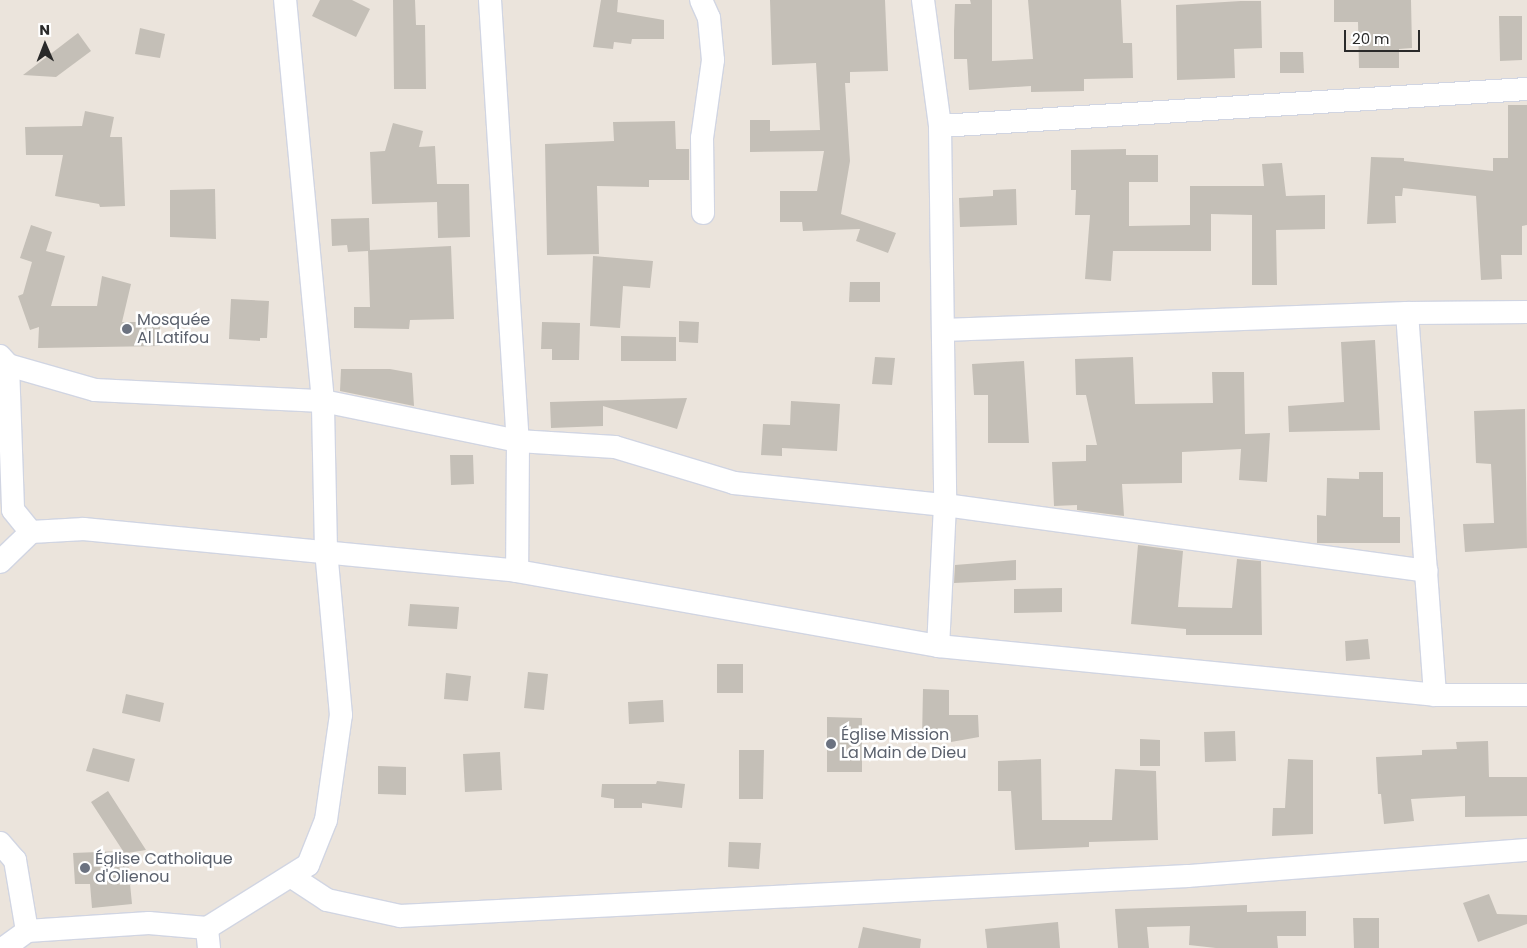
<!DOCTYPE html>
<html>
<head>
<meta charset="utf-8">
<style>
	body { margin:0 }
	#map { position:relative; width:1527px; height:948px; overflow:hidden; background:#ebe4dc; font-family:Poppins,sans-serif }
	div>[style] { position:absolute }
	.building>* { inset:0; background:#c4bfb7 }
	.roads { filter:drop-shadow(1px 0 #d1d5e2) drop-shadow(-1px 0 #d1d5e2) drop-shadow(0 1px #d1d5e2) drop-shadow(0 -1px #d1d5e2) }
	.street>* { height:22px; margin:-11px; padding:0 11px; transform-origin:11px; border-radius:11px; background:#fff }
	.dots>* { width:14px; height:14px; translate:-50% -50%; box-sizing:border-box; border:2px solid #fff; border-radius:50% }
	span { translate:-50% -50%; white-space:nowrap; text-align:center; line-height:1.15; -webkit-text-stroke:5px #fff; paint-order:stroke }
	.worship-label { font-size:16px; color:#5b616d }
	.left { translate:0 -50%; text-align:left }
	.north { position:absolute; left:20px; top:20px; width:50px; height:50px; -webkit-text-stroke:4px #fff; paint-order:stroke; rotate:359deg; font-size:14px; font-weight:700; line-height:20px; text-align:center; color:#2a2a2a }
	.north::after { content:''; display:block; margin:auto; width:18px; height:22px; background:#2a2a2a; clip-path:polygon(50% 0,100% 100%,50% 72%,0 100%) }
	.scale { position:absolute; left:1344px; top:30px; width:76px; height:22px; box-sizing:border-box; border:2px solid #2a2a2a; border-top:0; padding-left:6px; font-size:15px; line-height:18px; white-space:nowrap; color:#2a2a2a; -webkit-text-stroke:4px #fff; paint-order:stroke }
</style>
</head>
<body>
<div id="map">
	<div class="building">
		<div style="clip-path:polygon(320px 0,352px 0,370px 9px,356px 37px,312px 16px)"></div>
		<div style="clip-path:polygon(393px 0,415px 0,416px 25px,425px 25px,426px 89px,394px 89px)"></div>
		<div style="clip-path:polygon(601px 0,618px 0,617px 12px,664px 20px,664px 39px,632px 39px,631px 44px,614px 42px,613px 49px,593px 47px)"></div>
		<div style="clip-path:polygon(770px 0,885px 0,888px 71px,850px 72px,850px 83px,845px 83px,850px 161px,841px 214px,896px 233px,888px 253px,856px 241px,860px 229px,803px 231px,802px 222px,780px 222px,780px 191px,817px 191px,824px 151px,750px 152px,750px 120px,770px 120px,770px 131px,820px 130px,816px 63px,772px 65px)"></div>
		<div style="clip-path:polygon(970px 0,992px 0,992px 61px,1033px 59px,1028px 0,1121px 0,1123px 43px,1132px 43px,1133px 78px,1084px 79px,1084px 91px,1031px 92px,1031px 86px,969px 90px,967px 59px,954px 59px,954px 31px,955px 4px,971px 4px)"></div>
		<div style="clip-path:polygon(1334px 0,1411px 0,1412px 48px,1399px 49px,1399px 68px,1359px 68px,1358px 22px,1334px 22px)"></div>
		<div style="clip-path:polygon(1241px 1px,1261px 1px,1262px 48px,1234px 49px,1235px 78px,1177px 80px,1176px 5px)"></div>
		<div style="clip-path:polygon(1499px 16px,1522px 16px,1522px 60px,1500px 61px)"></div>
		<div style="clip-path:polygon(140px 28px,165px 34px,160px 58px,135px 54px)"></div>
		<div style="clip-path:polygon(78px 33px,91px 51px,56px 77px,23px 75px)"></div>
		<div style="clip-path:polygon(1280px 52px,1303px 52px,1304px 73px,1280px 73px)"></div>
		<div style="clip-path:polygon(1508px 105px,1527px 105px,1527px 225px,1522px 226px,1522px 255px,1501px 255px,1502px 279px,1481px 280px,1476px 196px,1403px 188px,1402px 196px,1395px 196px,1396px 223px,1367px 224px,1371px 157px,1404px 158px,1404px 161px,1493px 171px,1493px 158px,1508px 158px)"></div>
		<div style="clip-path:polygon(85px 111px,114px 117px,110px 137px,122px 137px,125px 206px,100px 207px,99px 204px,55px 196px,63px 155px,26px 155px,25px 127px,82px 126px)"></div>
		<div style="clip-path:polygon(675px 121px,676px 149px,689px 149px,689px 180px,649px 180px,649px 187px,597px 186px,599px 254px,547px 255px,545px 144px,614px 141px,613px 122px)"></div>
		<div style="clip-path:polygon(393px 123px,423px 131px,419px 147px,435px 146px,437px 184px,469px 184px,470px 237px,438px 238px,437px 202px,372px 204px,370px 152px,385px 151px)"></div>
		<div style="clip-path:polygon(1126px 149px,1126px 155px,1158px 155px,1158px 182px,1129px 182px,1129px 226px,1190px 225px,1190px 186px,1264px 186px,1262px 164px,1282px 163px,1286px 196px,1325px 195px,1325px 229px,1276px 230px,1277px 285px,1252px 285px,1252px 215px,1211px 214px,1211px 251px,1113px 251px,1111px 281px,1085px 279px,1090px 215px,1075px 215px,1076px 190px,1071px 190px,1071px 150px)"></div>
		<div style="clip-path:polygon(215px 189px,216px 239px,170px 237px,170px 190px)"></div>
		<div style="clip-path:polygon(1016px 189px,1017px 225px,960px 227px,959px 198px,993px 196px,993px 190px)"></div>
		<div style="clip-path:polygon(369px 218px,370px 250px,451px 246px,454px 319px,410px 320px,409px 329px,354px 328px,354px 307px,370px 307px,368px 251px,348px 252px,347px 245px,332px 246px,331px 219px)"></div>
		<div style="clip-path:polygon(31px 225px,52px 232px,46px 251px,65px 256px,51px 306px,97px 306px,102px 276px,131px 284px,122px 322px,160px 322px,160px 346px,38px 348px,39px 327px,30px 330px,18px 296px,23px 294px,32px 262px,20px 258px)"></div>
		<div style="clip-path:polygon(593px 256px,653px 261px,650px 288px,623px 286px,620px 328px,590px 326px)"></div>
		<div style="clip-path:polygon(850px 282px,880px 282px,880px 302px,849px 302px)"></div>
		<div style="clip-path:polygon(231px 299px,269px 301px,267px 338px,260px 338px,260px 341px,229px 339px)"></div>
		<div style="clip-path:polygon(679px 321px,699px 322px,698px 343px,679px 342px)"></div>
		<div style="clip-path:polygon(542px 322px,580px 323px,579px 360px,552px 360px,552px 349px,541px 349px)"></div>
		<div style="clip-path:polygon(621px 336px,676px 337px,676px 361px,621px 361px)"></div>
		<div style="clip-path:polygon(1375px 340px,1380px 430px,1289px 432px,1288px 406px,1344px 402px,1341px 342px)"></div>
		<div style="clip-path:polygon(875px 357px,895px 358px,892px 385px,872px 384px)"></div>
		<div style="clip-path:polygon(1133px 357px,1135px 404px,1213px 403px,1212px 372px,1244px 372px,1245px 434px,1270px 433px,1267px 482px,1239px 480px,1241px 449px,1182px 452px,1182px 483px,1122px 484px,1124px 516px,1077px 510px,1077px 505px,1054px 506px,1052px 462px,1086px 461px,1086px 445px,1097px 445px,1086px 395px,1076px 395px,1075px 359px)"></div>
		<div style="clip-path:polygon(1024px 361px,1029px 443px,988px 443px,988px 395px,974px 395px,972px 364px)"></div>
		<div style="clip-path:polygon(341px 369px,390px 369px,412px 373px,414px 406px,340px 391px)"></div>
		<div style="clip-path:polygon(687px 398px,677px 429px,603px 406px,603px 426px,551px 428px,550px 402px)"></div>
		<div style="clip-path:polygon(791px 401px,840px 404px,837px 451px,782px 448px,782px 456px,761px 455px,763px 424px,790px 425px)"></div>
		<div style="clip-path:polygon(1525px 409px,1527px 548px,1465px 552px,1463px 524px,1494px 523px,1491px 464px,1476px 463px,1474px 411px)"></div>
		<div style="clip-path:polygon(450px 455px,473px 455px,474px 484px,451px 485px)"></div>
		<div style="clip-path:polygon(1359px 472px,1383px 472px,1383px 517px,1400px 517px,1400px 543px,1317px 543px,1317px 515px,1326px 516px,1327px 478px,1359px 479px)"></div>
		<div style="clip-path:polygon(1138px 545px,1183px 551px,1178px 607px,1232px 608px,1237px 559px,1261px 561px,1262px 635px,1186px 635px,1186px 629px,1131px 624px)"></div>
		<div style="clip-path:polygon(1016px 560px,1016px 580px,954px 583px,955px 565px)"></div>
		<div style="clip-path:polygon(1062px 588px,1062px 612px,1014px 613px,1014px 589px)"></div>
		<div style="clip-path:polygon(410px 604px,459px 607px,457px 629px,408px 626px)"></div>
		<div style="clip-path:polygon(1368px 639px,1370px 659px,1346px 661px,1345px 641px)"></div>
		<div style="clip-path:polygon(717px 664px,743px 664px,743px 693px,717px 693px)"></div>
		<div style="clip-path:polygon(528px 672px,548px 674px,544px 710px,524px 708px)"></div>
		<div style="clip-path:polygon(446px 673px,471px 676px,468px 701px,444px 699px)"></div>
		<div style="clip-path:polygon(923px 689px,949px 690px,949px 715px,978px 715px,979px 737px,951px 742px,951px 738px,922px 739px)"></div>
		<div style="clip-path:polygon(126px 694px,164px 703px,160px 722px,122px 713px)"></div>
		<div style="clip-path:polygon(663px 700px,664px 722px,629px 724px,628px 702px)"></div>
		<div style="clip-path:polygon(827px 717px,862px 718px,862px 772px,827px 772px)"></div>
		<div style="clip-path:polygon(1235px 731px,1236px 761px,1205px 762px,1204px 732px)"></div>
		<div style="clip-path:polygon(1140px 739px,1160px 740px,1160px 766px,1140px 766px)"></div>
		<div style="clip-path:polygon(1488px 741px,1489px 777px,1527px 777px,1527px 816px,1465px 817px,1465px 796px,1411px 799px,1414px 821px,1384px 824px,1381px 794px,1378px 794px,1376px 757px,1422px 755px,1422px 750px,1457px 749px,1456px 742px)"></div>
		<div style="clip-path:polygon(93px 748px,135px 759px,129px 782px,86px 771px)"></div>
		<div style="clip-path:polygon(739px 750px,764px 750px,763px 799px,739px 799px)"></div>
		<div style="clip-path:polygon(500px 752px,502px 790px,465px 792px,463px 754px)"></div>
		<div style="clip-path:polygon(1041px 759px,1042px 820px,1112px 820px,1115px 769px,1156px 771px,1158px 840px,1089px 842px,1089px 847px,1015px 850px,1011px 791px,998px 791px,998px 761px)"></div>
		<div style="clip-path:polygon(1288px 759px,1313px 760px,1313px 834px,1272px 836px,1273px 808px,1285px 808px)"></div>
		<div style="clip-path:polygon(378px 766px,406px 767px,406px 795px,378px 794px)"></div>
		<div style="clip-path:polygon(657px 781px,685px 784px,682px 808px,642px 803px,642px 808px,614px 808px,614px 799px,601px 797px,602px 784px,656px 784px)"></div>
		<div style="clip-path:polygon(108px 791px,146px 850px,127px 853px,132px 904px,92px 908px,90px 884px,75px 884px,73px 853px,123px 851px,91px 802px)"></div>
		<div style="clip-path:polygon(729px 842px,761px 843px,759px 869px,728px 867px)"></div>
		<div style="clip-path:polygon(1489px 894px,1497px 914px,1527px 915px,1527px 924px,1478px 942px,1463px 903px)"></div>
		<div style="clip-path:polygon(1247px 905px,1247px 912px,1306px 911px,1306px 936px,1277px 936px,1278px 948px,1216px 948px,1189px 945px,1190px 926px,1147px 927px,1149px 948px,1118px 948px,1115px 909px)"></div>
		<div style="clip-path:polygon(1353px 918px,1379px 918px,1379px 948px,1354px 948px)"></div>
		<div style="clip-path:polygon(1058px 922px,1060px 948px,987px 948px,985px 929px)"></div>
		<div style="clip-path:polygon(863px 927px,921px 939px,920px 948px,858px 948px)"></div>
	</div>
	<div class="roads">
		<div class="street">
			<div style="left:490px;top:0;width:442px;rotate:86.4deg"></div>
			<div style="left:518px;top:441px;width:130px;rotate:90.4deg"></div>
			<div style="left:701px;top:0;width:20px;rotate:66deg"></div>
			<div style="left:709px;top:18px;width:42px;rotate:84.6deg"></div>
			<div style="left:713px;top:60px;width:79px;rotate:98deg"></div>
			<div style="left:702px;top:138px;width:75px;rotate:89.2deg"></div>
			<div style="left:923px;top:0;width:127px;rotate:82.3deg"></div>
			<div style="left:940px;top:126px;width:379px;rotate:89.2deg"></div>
			<div style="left:945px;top:505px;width:141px;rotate:92.8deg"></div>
			<div style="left:940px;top:126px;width:588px;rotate:-3.61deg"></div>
			<div style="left:1407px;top:313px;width:383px;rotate:85.8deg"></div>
			<div style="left:943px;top:330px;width:464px;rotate:-2.1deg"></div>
			<div style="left:1407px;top:313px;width:120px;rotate:-0.5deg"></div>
			<div style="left:0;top:356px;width:12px;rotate:48deg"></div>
			<div style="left:8px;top:365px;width:91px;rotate:16deg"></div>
			<div style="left:95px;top:390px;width:228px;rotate:2.8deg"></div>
			<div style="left:323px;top:401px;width:199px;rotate:11.6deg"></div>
			<div style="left:518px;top:441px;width:97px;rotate:3.5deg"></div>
			<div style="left:615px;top:447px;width:124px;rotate:16.8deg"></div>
			<div style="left:734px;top:483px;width:212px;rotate:6deg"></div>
			<div style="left:945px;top:505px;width:486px;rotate:7.8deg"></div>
			<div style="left:8px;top:365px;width:145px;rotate:88deg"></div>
			<div style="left:13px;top:510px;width:28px;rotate:51deg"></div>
			<div style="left:0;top:562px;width:43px;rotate:-44.1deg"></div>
			<div style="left:31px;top:532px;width:53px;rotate:-3.2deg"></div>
			<div style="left:84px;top:529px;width:435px;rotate:5.5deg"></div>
			<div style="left:517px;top:571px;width:428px;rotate:10.1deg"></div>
			<div style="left:938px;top:646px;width:499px;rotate:5.6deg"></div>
			<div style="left:1435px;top:695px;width:92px"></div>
			<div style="left:0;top:843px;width:23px;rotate:49deg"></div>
			<div style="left:15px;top:860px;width:72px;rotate:80.4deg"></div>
			<div style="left:292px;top:877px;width:42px;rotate:33.3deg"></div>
			<div style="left:327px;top:900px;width:75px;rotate:12.4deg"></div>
			<div style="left:400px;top:916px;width:789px;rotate:-2.91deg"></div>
			<div style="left:1188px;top:876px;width:340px;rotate:-4.4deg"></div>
			<div style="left:4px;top:948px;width:29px;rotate:-36deg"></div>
			<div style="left:27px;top:931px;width:122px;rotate:-3.8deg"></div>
			<div style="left:149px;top:923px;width:58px;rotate:4.9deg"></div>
			<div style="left:209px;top:948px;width:20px;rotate:-96deg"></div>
			<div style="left:207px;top:928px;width:119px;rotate:-32deg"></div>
			<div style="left:308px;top:865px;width:48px;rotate:-68.2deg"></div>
			<div style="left:326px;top:820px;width:106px;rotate:-81.9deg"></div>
			<div style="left:341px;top:715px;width:166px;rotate:-95.2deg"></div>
			<div style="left:326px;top:550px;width:149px;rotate:-91.2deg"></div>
			<div style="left:323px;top:401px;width:403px;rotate:-95.4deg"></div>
		</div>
	</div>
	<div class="dots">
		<div style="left:127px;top:329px;background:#6b7280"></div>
		<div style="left:831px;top:744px;background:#6b7280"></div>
		<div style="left:85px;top:868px;background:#6b7280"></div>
	</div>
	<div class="worship-label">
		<span class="left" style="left:137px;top:329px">Mosquée<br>Al Latifou</span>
		<span class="left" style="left:841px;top:744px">Église Mission<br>La Main de Dieu</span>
		<span class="left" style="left:95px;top:868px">Église Catholique<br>d'Olienou</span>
	</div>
	<div class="north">N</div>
	<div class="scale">20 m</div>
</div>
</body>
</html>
